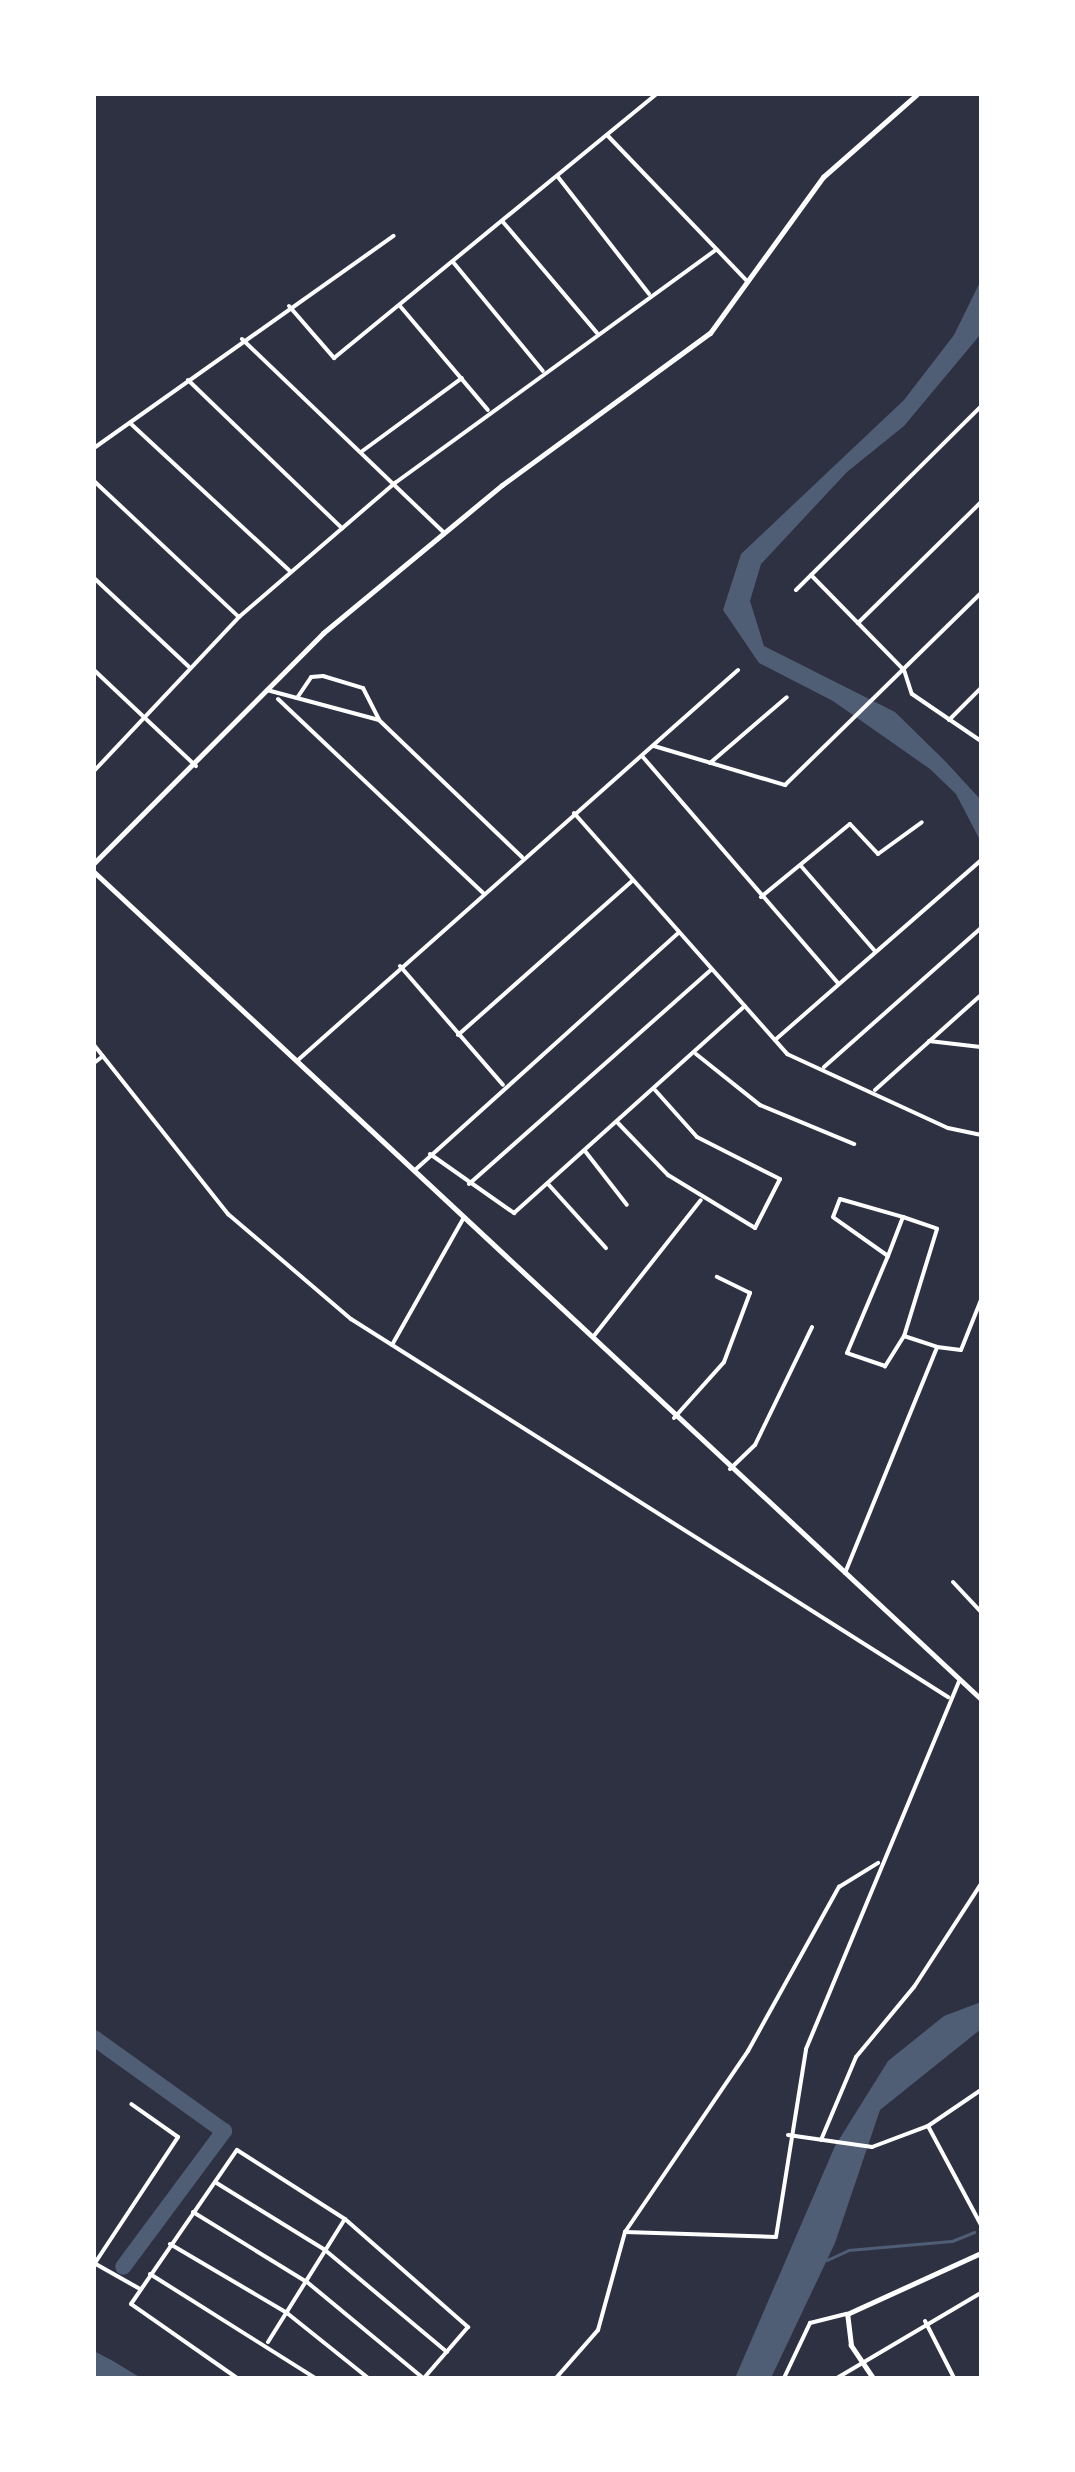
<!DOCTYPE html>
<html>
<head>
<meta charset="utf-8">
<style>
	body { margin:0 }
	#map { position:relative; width:1075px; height:2472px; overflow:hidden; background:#2d3142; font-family:Helvetica,sans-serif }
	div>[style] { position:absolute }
	.water>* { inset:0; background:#4f5d75 }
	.stream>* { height:3px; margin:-1.5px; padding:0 1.5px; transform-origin:1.5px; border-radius:1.5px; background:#4f5d75 }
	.river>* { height:16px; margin:-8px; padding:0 8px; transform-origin:8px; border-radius:8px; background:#4f5d75 }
	.minor>* { height:4px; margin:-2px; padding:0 2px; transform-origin:2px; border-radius:2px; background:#fff }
	.tertiary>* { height:5px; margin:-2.5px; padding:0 2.5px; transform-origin:2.5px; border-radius:2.5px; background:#fff }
	.secondary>* { height:5px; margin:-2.5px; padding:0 2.5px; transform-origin:2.5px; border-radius:2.5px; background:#fff }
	span { translate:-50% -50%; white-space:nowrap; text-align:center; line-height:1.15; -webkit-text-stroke:6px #fff; paint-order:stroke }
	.frame { position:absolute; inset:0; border:96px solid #fff; pointer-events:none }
</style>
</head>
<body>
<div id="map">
	<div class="water">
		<div style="clip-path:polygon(981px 280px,980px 335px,904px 426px,847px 472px,761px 564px,750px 601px,764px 646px,895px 712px,945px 761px,981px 800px,981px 842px,956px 794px,930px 769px,833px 701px,759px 663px,723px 610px,741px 554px,904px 400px,954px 335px)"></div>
		<div style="clip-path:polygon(981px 2002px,981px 2029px,880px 2110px,835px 2243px,771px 2378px,735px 2378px,835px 2146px,888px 2061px,944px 2016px)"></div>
		<div style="clip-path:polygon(94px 2351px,113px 2361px,141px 2378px,94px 2378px)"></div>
	</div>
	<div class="stream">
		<div style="left:827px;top:2260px;width:23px;rotate:-25deg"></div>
		<div style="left:848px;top:2250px;width:104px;rotate:-4.9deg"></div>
		<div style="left:952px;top:2241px;width:24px;rotate:-22deg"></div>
	</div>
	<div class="river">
		<div style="left:94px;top:2038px;width:160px;rotate:35.6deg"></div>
		<div style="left:224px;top:2131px;width:169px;rotate:126.6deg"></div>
	</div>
	<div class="minor">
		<div style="left:608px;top:136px;width:202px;rotate:46.2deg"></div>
		<div style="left:558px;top:177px;width:148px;rotate:52.1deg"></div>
		<div style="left:503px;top:222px;width:145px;rotate:49.7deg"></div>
		<div style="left:453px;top:262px;width:141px;rotate:50.5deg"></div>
		<div style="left:289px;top:306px;width:69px;rotate:49.1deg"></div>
		<div style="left:334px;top:358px;width:416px;rotate:-39.3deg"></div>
		<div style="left:400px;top:306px;width:136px;rotate:49.8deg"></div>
		<div style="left:242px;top:339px;width:280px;rotate:43.8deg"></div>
		<div style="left:188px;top:380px;width:214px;rotate:43.9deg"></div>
		<div style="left:130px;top:423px;width:219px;rotate:42.8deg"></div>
		<div style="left:94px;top:448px;width:367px;rotate:-35.3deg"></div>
		<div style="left:361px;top:452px;width:125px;rotate:-36.2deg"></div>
		<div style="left:94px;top:481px;width:197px;rotate:43.2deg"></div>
		<div style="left:811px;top:575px;width:133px;rotate:45.6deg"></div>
		<div style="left:904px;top:670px;width:25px;rotate:72deg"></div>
		<div style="left:912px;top:694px;width:83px;rotate:34.3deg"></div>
		<div style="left:94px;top:578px;width:130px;rotate:43.1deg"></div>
		<div style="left:796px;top:590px;width:261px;rotate:-44.8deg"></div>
		<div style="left:858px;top:623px;width:173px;rotate:-44.5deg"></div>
		<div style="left:94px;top:670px;width:140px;rotate:43.3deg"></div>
		<div style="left:267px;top:690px;width:116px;rotate:15deg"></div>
		<div style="left:379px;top:720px;width:198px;rotate:43.8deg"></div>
		<div style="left:297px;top:698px;width:25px;rotate:-56deg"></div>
		<div style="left:311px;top:677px;width:12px;rotate:-5deg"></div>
		<div style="left:323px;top:676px;width:42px;rotate:16.7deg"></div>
		<div style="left:363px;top:688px;width:36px;rotate:63deg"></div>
		<div style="left:278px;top:699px;width:282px;rotate:43.4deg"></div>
		<div style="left:949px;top:720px;width:45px;rotate:-45deg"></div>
		<div style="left:654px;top:746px;width:137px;rotate:16.6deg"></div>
		<div style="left:785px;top:785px;width:274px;rotate:-44.4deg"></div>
		<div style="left:642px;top:756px;width:301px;rotate:49.2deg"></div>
		<div style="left:710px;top:763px;width:101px;rotate:-40.6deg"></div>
		<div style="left:94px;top:771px;width:212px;rotate:-46.7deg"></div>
		<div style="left:239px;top:617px;width:206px;rotate:-40.7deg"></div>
		<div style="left:395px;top:483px;width:397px;rotate:-36deg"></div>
		<div style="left:574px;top:813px;width:322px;rotate:48.5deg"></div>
		<div style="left:787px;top:1054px;width:177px;rotate:24.7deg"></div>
		<div style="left:948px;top:1128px;width:34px;rotate:12deg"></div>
		<div style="left:801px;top:866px;width:113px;rotate:49deg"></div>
		<div style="left:761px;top:897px;width:115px;rotate:-39.4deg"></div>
		<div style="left:850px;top:824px;width:41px;rotate:47deg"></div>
		<div style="left:878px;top:854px;width:54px;rotate:-36deg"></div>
		<div style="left:400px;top:966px;width:157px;rotate:49.1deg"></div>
		<div style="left:458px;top:1035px;width:232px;rotate:-41.5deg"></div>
		<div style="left:775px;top:1040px;width:274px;rotate:-41.1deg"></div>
		<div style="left:929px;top:1041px;width:52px;rotate:6.6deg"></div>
		<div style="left:94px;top:1045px;width:216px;rotate:51.6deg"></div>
		<div style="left:228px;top:1214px;width:162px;rotate:40.5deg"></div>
		<div style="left:351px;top:1319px;width:707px;rotate:32.34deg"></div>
		<div style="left:696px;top:1054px;width:82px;rotate:38.6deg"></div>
		<div style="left:760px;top:1105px;width:102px;rotate:22.5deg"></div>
		<div style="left:298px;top:1060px;width:588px;rotate:-41.55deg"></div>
		<div style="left:94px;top:1063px;width:11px;rotate:-38deg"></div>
		<div style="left:824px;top:1067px;width:210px;rotate:-41.5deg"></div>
		<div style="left:875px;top:1090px;width:142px;rotate:-41.9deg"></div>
		<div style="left:617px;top:1122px;width:74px;rotate:46.1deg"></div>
		<div style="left:668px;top:1175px;width:102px;rotate:31.3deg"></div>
		<div style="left:755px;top:1228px;width:55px;rotate:-63deg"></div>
		<div style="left:780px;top:1179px;width:93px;rotate:-153.2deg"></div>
		<div style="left:697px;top:1137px;width:63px;rotate:-131.8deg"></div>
		<div style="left:585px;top:1151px;width:68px;rotate:52.1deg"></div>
		<div style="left:430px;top:1154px;width:103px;rotate:35.1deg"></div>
		<div style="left:514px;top:1213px;width:310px;rotate:-41.9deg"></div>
		<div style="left:415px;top:1170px;width:355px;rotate:-42deg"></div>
		<div style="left:469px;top:1184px;width:324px;rotate:-41.5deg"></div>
		<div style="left:549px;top:1185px;width:85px;rotate:47.9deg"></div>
		<div style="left:888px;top:1256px;width:67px;rotate:-144.7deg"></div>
		<div style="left:833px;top:1217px;width:19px;rotate:-69deg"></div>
		<div style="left:840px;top:1199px;width:66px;rotate:15.9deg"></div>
		<div style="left:903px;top:1217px;width:36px;rotate:19deg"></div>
		<div style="left:937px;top:1229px;width:112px;rotate:107.1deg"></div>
		<div style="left:904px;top:1336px;width:36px;rotate:122deg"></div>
		<div style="left:885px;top:1366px;width:40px;rotate:-161.1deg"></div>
		<div style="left:847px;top:1353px;width:105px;rotate:-67.1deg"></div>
		<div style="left:888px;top:1256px;width:42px;rotate:-69deg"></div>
		<div style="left:904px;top:1336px;width:35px;rotate:18deg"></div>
		<div style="left:593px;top:1337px;width:174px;rotate:-51.8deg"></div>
		<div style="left:392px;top:1345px;width:147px;rotate:-60.6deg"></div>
		<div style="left:674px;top:1418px;width:75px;rotate:-48.2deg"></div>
		<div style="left:724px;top:1362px;width:74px;rotate:-69.4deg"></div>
		<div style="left:750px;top:1293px;width:37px;rotate:-154deg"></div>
		<div style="left:730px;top:1469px;width:35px;rotate:-44deg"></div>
		<div style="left:755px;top:1445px;width:131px;rotate:-64.2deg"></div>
		<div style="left:845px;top:1573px;width:244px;rotate:-67.8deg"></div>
		<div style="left:937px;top:1347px;width:24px;rotate:7deg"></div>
		<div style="left:961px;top:1350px;width:54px;rotate:-68.2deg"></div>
		<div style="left:953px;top:1582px;width:41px;rotate:47deg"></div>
		<div style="left:928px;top:2126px;width:112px;rotate:61.8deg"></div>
		<div style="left:788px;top:2135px;width:85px;rotate:8.1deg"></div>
		<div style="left:872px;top:2147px;width:60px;rotate:-20.6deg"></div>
		<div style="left:928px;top:2126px;width:64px;rotate:-34.2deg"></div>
		<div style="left:821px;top:2140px;width:90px;rotate:-67.1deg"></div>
		<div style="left:856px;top:2057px;width:91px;rotate:-50.4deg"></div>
		<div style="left:914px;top:1987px;width:123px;rotate:-57deg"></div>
		<div style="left:215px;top:2182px;width:129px;rotate:31.7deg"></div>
		<div style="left:325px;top:2250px;width:159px;rotate:39.9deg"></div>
		<div style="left:193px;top:2212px;width:134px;rotate:31.6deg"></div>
		<div style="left:307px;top:2282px;width:151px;rotate:39.6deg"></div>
		<div style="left:625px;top:2232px;width:151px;rotate:1.9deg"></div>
		<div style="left:776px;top:2237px;width:190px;rotate:-80.9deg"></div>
		<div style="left:806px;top:2049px;width:398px;rotate:-67.4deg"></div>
		<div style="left:170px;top:2244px;width:136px;rotate:30.5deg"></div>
		<div style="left:287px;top:2313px;width:104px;rotate:38.7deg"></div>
		<div style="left:94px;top:2263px;width:53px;rotate:29.5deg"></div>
		<div style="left:95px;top:2263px;width:151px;rotate:-56.6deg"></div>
		<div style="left:178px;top:2137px;width:57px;rotate:-144.9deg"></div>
		<div style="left:150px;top:2274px;width:195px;rotate:32.2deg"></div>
		<div style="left:925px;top:2321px;width:64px;rotate:63deg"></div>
		<div style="left:268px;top:2342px;width:145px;rotate:-58deg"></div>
		<div style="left:237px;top:2378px;width:129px;rotate:-145.1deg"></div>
		<div style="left:131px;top:2304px;width:187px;rotate:-55.5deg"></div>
		<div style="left:237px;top:2150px;width:128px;rotate:32.6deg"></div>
		<div style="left:345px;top:2219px;width:164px;rotate:41.3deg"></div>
		<div style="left:468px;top:2327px;width:67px;rotate:130.8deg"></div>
		<div style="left:556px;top:2378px;width:64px;rotate:-48.8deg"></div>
		<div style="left:598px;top:2330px;width:102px;rotate:-74.6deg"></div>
		<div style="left:625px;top:2232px;width:219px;rotate:-55.8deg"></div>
		<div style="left:748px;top:2051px;width:188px;rotate:-61deg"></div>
		<div style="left:839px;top:1887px;width:46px;rotate:-31.6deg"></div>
		<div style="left:784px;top:2378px;width:61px;rotate:-64.7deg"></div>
		<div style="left:810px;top:2323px;width:38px;rotate:-14deg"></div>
		<div style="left:837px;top:2378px;width:167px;rotate:-30.6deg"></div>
	</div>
	<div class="tertiary">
		<div style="left:94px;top:863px;width:325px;rotate:-45.1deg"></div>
		<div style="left:323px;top:633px;width:232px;rotate:-39.6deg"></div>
		<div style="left:502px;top:485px;width:258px;rotate:-36.2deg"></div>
		<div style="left:710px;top:333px;width:193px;rotate:-54.1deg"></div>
		<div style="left:823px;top:177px;width:125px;rotate:-41.4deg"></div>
		<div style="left:873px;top:2378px;width:40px;rotate:-124deg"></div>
		<div style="left:851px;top:2345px;width:31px;rotate:-97deg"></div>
		<div style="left:847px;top:2314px;width:147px;rotate:-24.5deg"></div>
	</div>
	<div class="secondary">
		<div style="left:94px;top:872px;width:1213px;rotate:43deg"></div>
	</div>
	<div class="frame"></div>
</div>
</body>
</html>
